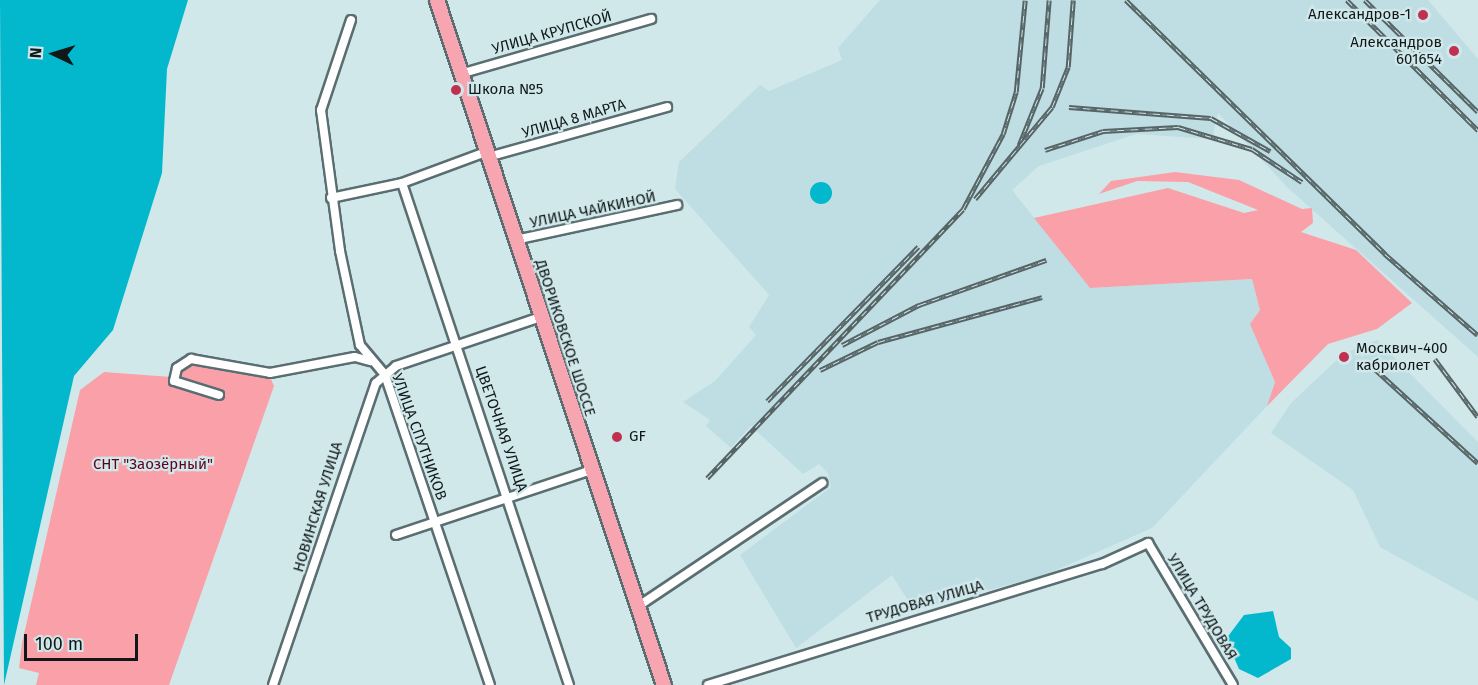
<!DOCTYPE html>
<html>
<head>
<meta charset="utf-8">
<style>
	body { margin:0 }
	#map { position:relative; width:1478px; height:685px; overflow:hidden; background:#d1e8eb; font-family:"Fira Sans",sans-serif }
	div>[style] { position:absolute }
	.built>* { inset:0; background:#bedee3 }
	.green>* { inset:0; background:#faa0a9 }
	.water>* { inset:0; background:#03b8cc }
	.round { border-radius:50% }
	.roads { filter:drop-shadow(2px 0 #5a6e71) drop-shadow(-2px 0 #5a6e71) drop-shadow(0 2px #5a6e71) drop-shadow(0 -2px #5a6e71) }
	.minor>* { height:8px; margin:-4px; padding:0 4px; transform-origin:4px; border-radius:4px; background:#fff }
	.primary>* { height:14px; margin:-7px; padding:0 7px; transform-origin:7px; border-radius:7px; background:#f8a5b2 }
	.rail>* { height:4.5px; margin-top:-2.25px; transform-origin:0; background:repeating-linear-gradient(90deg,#d1e8eb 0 7px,#576466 0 14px); box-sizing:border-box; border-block:2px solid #576466 }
	.dots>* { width:16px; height:16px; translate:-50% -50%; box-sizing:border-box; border:3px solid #d1e8eb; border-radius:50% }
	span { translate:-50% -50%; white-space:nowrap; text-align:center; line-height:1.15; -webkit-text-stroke:4.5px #d1e8eb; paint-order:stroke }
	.poi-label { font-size:15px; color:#101819 }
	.right { translate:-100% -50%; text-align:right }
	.left { translate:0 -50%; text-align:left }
	.street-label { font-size:15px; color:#101819 }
	.park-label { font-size:15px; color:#5f021e }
	.north { position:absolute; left:24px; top:24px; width:60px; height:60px; -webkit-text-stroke:4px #d1e8eb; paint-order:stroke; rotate:274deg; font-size:16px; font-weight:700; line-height:24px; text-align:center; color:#101819 }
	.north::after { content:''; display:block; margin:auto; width:21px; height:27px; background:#101819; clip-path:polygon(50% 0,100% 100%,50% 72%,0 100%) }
	.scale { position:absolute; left:24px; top:634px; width:114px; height:27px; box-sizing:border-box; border:3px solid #101819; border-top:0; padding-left:8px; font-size:18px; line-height:21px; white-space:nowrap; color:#101819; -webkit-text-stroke:4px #d1e8eb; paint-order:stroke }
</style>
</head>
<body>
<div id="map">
	<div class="built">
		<div style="clip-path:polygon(880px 0,1428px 0,1478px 59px,1478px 357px,1288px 188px,1218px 113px,1212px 139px,1136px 134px,1039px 166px,1012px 190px,1090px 288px,1252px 279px,1260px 310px,1251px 324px,1275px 382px,1267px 406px,1152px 528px,1045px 575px,914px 610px,892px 575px,796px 648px,740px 555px,831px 487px,828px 473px,819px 464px,803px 474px,751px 426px,731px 448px,706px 426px,710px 420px,683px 402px,715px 381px,756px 335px,749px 327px,769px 295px,675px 189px,679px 162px,760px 85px,769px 91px,842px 60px,838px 48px)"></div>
		<div style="clip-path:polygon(1377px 340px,1478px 442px,1478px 601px,1380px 547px,1353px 490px,1271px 433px,1291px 403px,1343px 354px)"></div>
	</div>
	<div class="green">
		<div style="clip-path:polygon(1175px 172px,1239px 180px,1302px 209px,1312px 208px,1313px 223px,1301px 232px,1356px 250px,1412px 303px,1377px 329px,1328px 344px,1267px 406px,1275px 382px,1250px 324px,1260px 310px,1252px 279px,1090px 288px,1034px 218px,1168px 188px,1244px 213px,1258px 210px,1188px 182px,1137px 181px,1099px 194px,1111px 181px)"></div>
		<div style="clip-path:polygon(191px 363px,270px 377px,274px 386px,169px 685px,36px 685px,39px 673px,19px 668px,22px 643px,80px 390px,104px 372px,171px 377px)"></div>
	</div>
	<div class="water">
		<div style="clip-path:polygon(0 0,188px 0,167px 69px,162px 173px,113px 330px,74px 376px,4px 685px)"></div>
		<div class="round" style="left:810px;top:182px;width:22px;height:22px"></div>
		<div style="clip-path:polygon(1273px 611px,1279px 637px,1291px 648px,1291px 659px,1258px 678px,1239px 669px,1226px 639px,1244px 615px)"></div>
	</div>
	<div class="roads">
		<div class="minor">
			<div style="left:351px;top:20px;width:95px;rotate:108.4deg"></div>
			<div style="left:321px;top:110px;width:142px;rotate:82.3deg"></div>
			<div style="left:340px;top:251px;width:96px;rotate:78deg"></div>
			<div style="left:360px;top:345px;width:39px;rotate:50deg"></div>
			<div style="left:385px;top:375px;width:327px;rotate:71.3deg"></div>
			<div style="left:460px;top:74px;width:199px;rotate:-16.1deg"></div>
			<div style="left:488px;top:157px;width:186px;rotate:-15.6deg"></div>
			<div style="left:402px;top:183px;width:529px;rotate:71.6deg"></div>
			<div style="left:331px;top:198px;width:73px;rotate:-11.9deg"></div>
			<div style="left:402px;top:183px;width:90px;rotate:-20.3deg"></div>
			<div style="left:515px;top:240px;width:166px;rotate:-12.2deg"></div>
			<div style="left:219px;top:395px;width:47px;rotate:-162.7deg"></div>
			<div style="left:174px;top:381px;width:13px;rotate:-77deg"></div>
			<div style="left:177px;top:368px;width:17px;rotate:-33deg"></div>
			<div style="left:191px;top:359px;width:80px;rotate:10deg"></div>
			<div style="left:270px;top:373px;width:86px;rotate:-10.7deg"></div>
			<div style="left:355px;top:357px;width:16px;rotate:15deg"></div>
			<div style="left:396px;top:535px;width:206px;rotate:-18.4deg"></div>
			<div style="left:637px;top:607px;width:223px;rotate:-33.8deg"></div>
			<div style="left:273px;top:685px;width:319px;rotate:-71.2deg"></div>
			<div style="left:376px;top:383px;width:26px;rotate:-40deg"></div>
			<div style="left:396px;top:366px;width:153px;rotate:-18.7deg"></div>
			<div style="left:708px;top:685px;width:412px;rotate:-17.1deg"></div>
			<div style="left:1102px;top:564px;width:51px;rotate:-24.5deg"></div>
			<div style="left:1148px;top:543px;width:165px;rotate:59.1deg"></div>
		</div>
		<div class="primary">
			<div style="left:437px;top:0;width:722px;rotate:71.67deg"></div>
		</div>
	</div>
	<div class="rail">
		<div style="left:1126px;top:0;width:363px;rotate:44.4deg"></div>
		<div style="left:1385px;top:254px;width:123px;rotate:41.1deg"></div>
		<div style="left:1347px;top:0;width:185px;rotate:44.8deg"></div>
		<div style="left:1365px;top:0;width:159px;rotate:44.7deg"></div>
		<div style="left:1069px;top:107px;width:142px;rotate:4.4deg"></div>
		<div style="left:1211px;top:118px;width:68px;rotate:29.2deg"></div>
		<div style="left:1019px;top:145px;width:61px;rotate:-68deg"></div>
		<div style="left:1042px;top:88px;width:88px;rotate:-85.5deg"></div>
		<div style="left:1045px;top:150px;width:61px;rotate:-18.1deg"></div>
		<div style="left:1103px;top:131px;width:75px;rotate:-3.1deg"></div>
		<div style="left:1178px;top:127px;width:77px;rotate:16.6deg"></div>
		<div style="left:1252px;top:149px;width:60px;rotate:33.4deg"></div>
		<div style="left:975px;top:199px;width:120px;rotate:-50.1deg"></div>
		<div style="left:1052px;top:107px;width:43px;rotate:-68.2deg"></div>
		<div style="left:1068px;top:67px;width:67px;rotate:-85.7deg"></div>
		<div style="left:842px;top:345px;width:87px;rotate:-27.5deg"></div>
		<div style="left:919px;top:305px;width:135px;rotate:-19.5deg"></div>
		<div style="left:1435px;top:359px;width:72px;rotate:53.4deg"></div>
		<div style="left:820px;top:370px;width:64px;rotate:-25.8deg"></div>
		<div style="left:878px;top:342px;width:170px;rotate:-15.3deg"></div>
		<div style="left:1376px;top:370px;width:138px;rotate:42.4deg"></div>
		<div style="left:767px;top:401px;width:216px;rotate:-45.6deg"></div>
		<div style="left:707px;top:478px;width:371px;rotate:-46.4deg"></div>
		<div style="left:963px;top:209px;width:85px;rotate:-61.9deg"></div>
		<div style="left:1003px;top:134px;width:44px;rotate:-72.8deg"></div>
		<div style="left:1016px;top:92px;width:92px;rotate:-84.4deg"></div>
	</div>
	<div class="dots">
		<div style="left:1423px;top:15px;background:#c03050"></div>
		<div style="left:1454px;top:51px;background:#c03050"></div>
		<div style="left:456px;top:90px;background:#c03050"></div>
		<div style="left:1344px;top:357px;background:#c03050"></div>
		<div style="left:617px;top:437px;background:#c03050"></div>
	</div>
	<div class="poi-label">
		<span class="right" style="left:1411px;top:15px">Александров-1</span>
		<span class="right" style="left:1442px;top:51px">Александров<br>601654</span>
		<span class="left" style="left:468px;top:90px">Школа №5</span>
		<span class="left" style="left:1356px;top:357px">Москвич-400<br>кабриолет</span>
		<span class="left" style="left:629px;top:437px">GF</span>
	</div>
	<div class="street-label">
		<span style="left:552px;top:33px;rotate:-16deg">УЛИЦА КРУПСКОЙ</span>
		<span style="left:574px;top:119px;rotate:-16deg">УЛИЦА 8 МАРТА</span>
		<span style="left:593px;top:210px;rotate:-12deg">УЛИЦА ЧАЙКИНОЙ</span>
		<span style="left:565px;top:338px;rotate:72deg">ДВОРИКОВСКОЕ ШОССЕ</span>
		<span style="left:501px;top:429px;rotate:71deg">ЦВЕТОЧНАЯ УЛИЦА</span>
		<span style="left:419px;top:437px;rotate:70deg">УЛИЦА СПУТНИКОВ</span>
		<span style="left:318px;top:507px;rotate:-73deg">НОВИНСКАЯ УЛИЦА</span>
		<span style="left:925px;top:602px;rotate:-16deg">ТРУДОВАЯ УЛИЦА</span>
		<span style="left:1202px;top:607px;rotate:59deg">УЛИЦА ТРУДОВАЯ</span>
	</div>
	<div class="park-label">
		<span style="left:153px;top:465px">СНТ "Заозёрный"</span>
	</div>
	<div class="north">N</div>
	<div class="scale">100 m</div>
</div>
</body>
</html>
